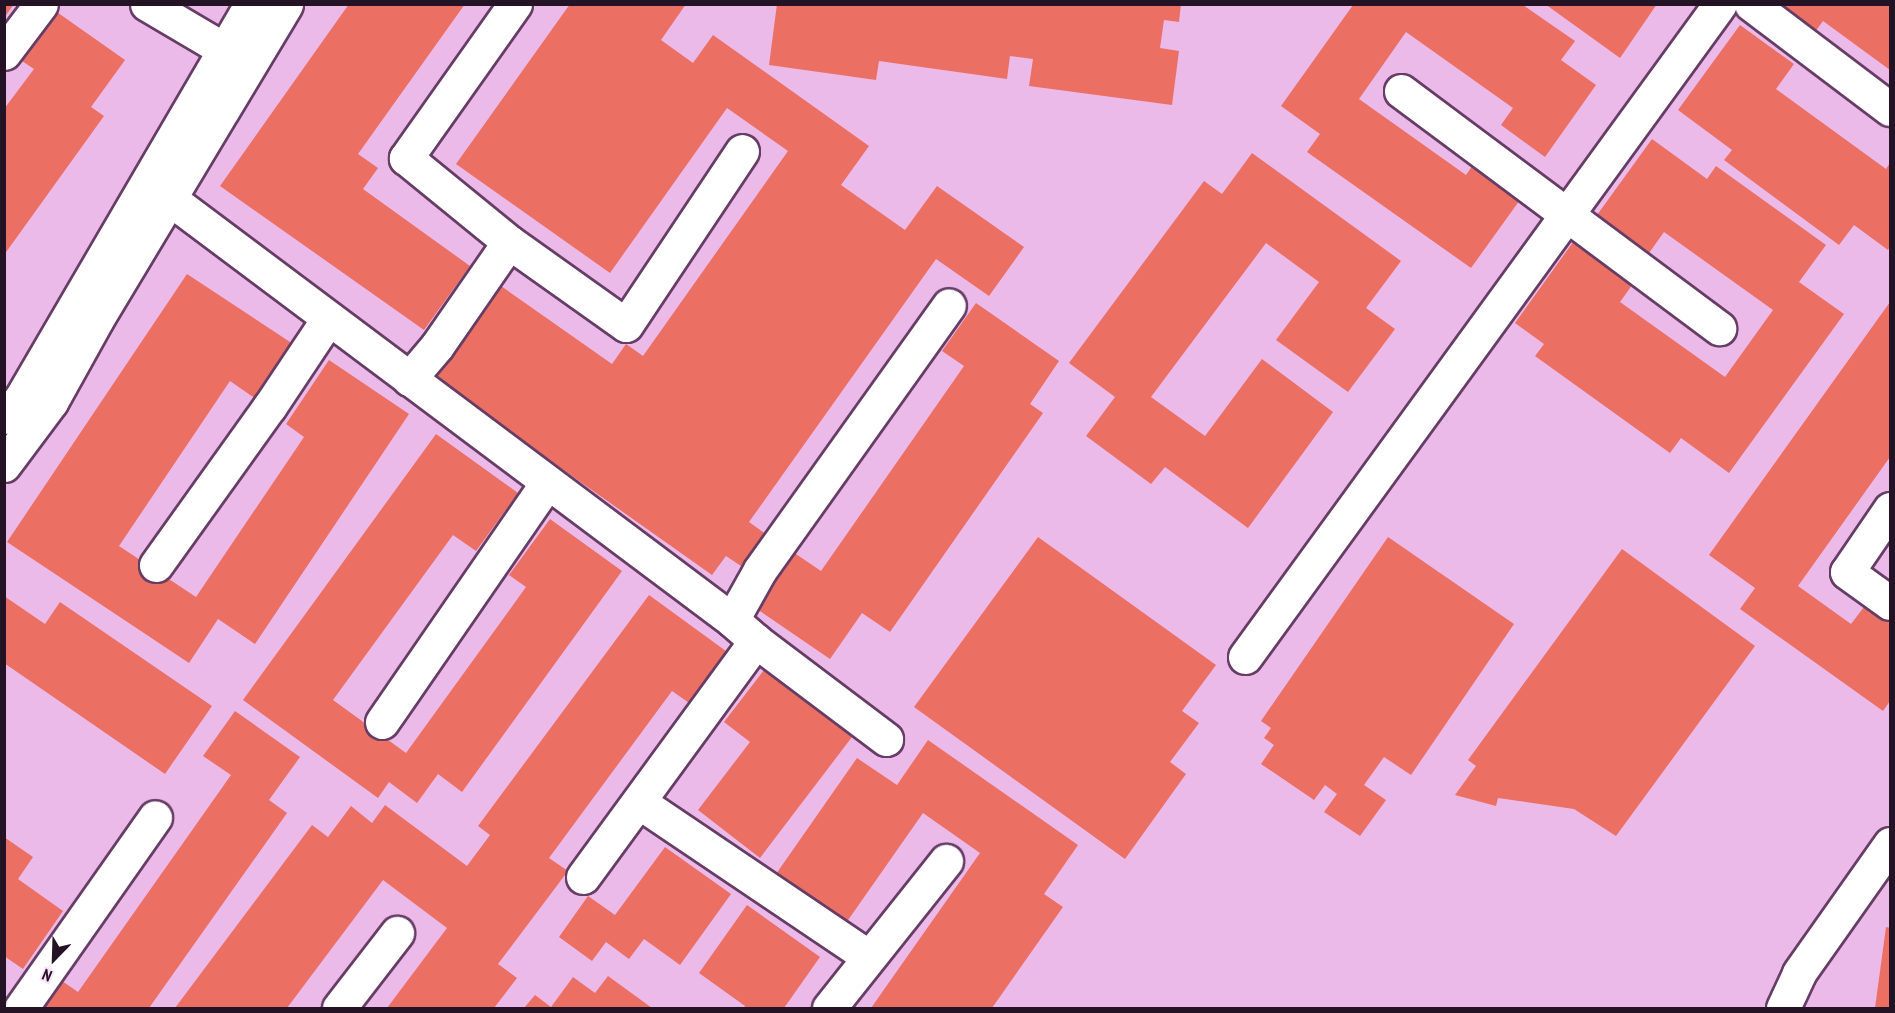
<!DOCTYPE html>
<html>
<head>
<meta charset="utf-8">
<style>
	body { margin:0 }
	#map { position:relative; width:1895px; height:1013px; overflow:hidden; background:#ebbae9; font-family:"PT Sans Narrow",sans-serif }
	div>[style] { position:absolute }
	.building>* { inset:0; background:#ec6f63 }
	.roads { filter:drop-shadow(2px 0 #663d65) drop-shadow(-2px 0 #663d65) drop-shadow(0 2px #663d65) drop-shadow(0 -2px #663d65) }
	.street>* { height:33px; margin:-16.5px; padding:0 16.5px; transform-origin:16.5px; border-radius:16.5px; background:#fff }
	span { translate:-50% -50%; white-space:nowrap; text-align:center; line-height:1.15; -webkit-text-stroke:6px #fee5fc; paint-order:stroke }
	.frame { position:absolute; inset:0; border:6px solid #241324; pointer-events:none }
	.north { position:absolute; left:24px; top:929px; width:60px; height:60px; -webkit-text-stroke:4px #fee5fc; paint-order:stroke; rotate:203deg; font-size:16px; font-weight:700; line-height:24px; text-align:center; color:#241324 }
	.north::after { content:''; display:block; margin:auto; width:21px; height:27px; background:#241324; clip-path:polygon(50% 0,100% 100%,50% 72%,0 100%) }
</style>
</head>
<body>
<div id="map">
	<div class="building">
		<div style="clip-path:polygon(4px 4px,14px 4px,4px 18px)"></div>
		<div style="clip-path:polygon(349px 4px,465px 4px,358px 154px,378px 168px,363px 189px,470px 266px,424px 330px,220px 186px)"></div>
		<div style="clip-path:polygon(570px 4px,686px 4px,661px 40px,693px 63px,713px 35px,869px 146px,841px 185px,905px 230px,937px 186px,1024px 247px,989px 296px,936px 259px,749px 522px,767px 535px,744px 568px,726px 556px,712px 575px,435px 379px,501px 286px,612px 364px,626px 344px,643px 356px,788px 151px,727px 108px,610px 273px,456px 164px)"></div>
		<div style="clip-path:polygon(777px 4px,1181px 4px,1179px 22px,1164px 20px,1160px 48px,1179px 51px,1172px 105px,1029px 86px,1033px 59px,1010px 56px,1007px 79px,879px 61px,876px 80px,769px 65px)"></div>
		<div style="clip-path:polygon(1545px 4px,1657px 4px,1620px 58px)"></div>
		<div style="clip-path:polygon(1768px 4px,1890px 4px,1890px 70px,1823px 21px,1812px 36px)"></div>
		<div style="clip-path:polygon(1353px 5px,1523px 5px,1575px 41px,1561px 60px,1596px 85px,1545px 157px,1501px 125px,1513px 108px,1406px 32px,1359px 99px,1466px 175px,1479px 156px,1527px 190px,1471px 268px,1307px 152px,1320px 134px,1281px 106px)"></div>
		<div style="clip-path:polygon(54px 10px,125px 60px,91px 107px,104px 116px,4px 255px,4px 109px,34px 69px,19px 59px)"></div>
		<div style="clip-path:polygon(1740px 25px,1794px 64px,1776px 89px,1886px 169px,1890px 163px,1890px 246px,1888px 250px,1854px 225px,1839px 245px,1724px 160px,1732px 150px,1678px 110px)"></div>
		<div style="clip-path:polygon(1652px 139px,1707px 179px,1716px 166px,1826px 245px,1799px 282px,1844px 314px,1729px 473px,1681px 438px,1670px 453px,1535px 356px,1544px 344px,1515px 323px,1576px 238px,1635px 281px,1620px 302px,1725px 377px,1773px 310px,1664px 232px,1649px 253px,1597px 215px)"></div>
		<div style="clip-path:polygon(1252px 153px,1401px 261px,1366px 308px,1395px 329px,1348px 392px,1276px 340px,1319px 282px,1266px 243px,1151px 397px,1205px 436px,1262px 359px,1333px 412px,1248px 528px,1165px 467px,1151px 484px,1086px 436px,1115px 397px,1069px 363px,1204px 181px,1222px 194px)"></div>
		<div style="clip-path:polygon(187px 274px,293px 344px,256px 399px,230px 381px,119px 546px,196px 597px,304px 437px,286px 424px,329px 360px,409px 414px,255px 644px,218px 619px,189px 663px,7px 542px)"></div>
		<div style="clip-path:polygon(1890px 302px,1890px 457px,1798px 586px,1851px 624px,1867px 603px,1890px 619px,1890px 701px,1883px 711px,1740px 609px,1755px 588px,1709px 555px)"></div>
		<div style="clip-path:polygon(976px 303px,1059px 361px,1030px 404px,1043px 413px,890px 632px,862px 613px,830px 659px,754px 607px,793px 552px,821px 571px,964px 366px,942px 351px)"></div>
		<div style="clip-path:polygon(436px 434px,518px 493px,476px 551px,453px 535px,333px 700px,406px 753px,526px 587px,509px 575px,550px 519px,622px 571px,462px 792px,438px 774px,417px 803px,389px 782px,378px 798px,243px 700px)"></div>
		<div style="clip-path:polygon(1038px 537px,1216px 665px,1182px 711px,1199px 723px,1170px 762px,1186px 774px,1125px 859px,914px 707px)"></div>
		<div style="clip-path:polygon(1388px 537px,1514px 624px,1411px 775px,1384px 757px,1364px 785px,1386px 800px,1360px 836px,1324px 812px,1337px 794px,1325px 785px,1314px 800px,1261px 764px,1274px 745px,1264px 738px,1271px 728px,1261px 721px)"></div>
		<div style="clip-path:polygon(1622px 549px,1755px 646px,1616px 836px,1574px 809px,1498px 798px,1496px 806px,1455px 795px,1476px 766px,1468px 760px)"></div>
		<div style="clip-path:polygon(649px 595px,730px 654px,692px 705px,672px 691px,549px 858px,568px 871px,498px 964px,517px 978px,494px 1008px,387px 1008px,447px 928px,383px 880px,287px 1008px,175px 1008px,312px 825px,328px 837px,351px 806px,372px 823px,385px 805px,467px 866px,490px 835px,478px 826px)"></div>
		<div style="clip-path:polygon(4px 596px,45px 624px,60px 602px,212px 706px,165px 774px,4px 663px)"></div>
		<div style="clip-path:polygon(767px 666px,855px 733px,760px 858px,698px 810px,750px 742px,724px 722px)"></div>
		<div style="clip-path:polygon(235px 711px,300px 757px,269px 800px,287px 813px,149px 1008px,43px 1008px,62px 981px,78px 992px,231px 775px,203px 756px)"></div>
		<div style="clip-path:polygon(928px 740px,1078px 845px,1044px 894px,1063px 907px,992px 1008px,871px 1008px,980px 853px,923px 813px,846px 923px,776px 874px,857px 758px,897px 785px)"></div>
		<div style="clip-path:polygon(4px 837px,33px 857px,18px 879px,63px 911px,23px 969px,4px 956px)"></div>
		<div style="clip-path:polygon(665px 847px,731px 894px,680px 965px,644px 939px,629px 959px,606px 942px,592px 961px,559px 937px,588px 896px,615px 915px)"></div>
		<div style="clip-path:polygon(747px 905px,820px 957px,784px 1008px,744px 1008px,745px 1006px,699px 973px)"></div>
		<div style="clip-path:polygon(1886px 927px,1890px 928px,1890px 1008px,1875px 1008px)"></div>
		<div style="clip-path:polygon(608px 976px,652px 1008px,524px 1008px,535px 995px,551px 1007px,573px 977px,595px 993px)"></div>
	</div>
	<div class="roads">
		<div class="street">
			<div style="left:147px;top:4px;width:91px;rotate:30.5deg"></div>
			<div style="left:515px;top:4px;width:189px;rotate:125.3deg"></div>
			<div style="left:406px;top:158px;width:133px;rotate:39.2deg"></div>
			<div style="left:509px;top:242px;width:143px;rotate:35.4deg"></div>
			<div style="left:626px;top:325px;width:209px;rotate:-56.3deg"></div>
			<div style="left:1751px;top:4px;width:174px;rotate:37.1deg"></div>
			<div style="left:4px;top:53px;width:61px;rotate:-52.9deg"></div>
			<div style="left:1401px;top:91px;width:397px;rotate:36.7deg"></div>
			<div style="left:170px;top:199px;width:702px;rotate:36.84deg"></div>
			<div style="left:732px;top:620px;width:32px;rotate:41deg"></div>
			<div style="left:756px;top:641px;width:163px;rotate:37deg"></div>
			<div style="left:409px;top:379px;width:43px;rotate:-49.7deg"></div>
			<div style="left:437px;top:346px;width:126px;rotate:-55.3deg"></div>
			<div style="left:4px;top:417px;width:25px;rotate:-48deg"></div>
			<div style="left:21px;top:398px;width:456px;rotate:-59.7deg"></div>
			<div style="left:4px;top:465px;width:79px;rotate:-53.3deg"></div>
			<div style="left:51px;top:402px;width:95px;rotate:-61deg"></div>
			<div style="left:97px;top:319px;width:367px;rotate:-59deg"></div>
			<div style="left:1890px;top:509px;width:76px;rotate:124.3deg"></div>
			<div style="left:1847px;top:572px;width:53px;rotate:35.8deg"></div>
			<div style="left:156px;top:565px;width:196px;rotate:-54.4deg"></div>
			<div style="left:270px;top:406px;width:105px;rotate:-56.3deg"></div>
			<div style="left:732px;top:620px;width:57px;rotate:-60.8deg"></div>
			<div style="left:760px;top:570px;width:325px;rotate:-54.5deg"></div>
			<div style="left:1245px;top:657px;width:807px;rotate:-53.97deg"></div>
			<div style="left:382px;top:722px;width:290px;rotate:-55.4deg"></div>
			<div style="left:639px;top:802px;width:277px;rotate:34deg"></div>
			<div style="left:583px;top:877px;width:293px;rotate:-53.8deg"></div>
			<div style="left:21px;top:1008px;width:233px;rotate:-54.9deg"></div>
			<div style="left:339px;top:1008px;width:95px;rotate:-52.3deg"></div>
			<div style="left:829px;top:1008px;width:188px;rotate:-51.5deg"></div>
			<div style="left:1783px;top:1008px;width:38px;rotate:-65deg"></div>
			<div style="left:1799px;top:973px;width:158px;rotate:-54.8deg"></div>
		</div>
	</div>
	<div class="frame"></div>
	<div class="north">N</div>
</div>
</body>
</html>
